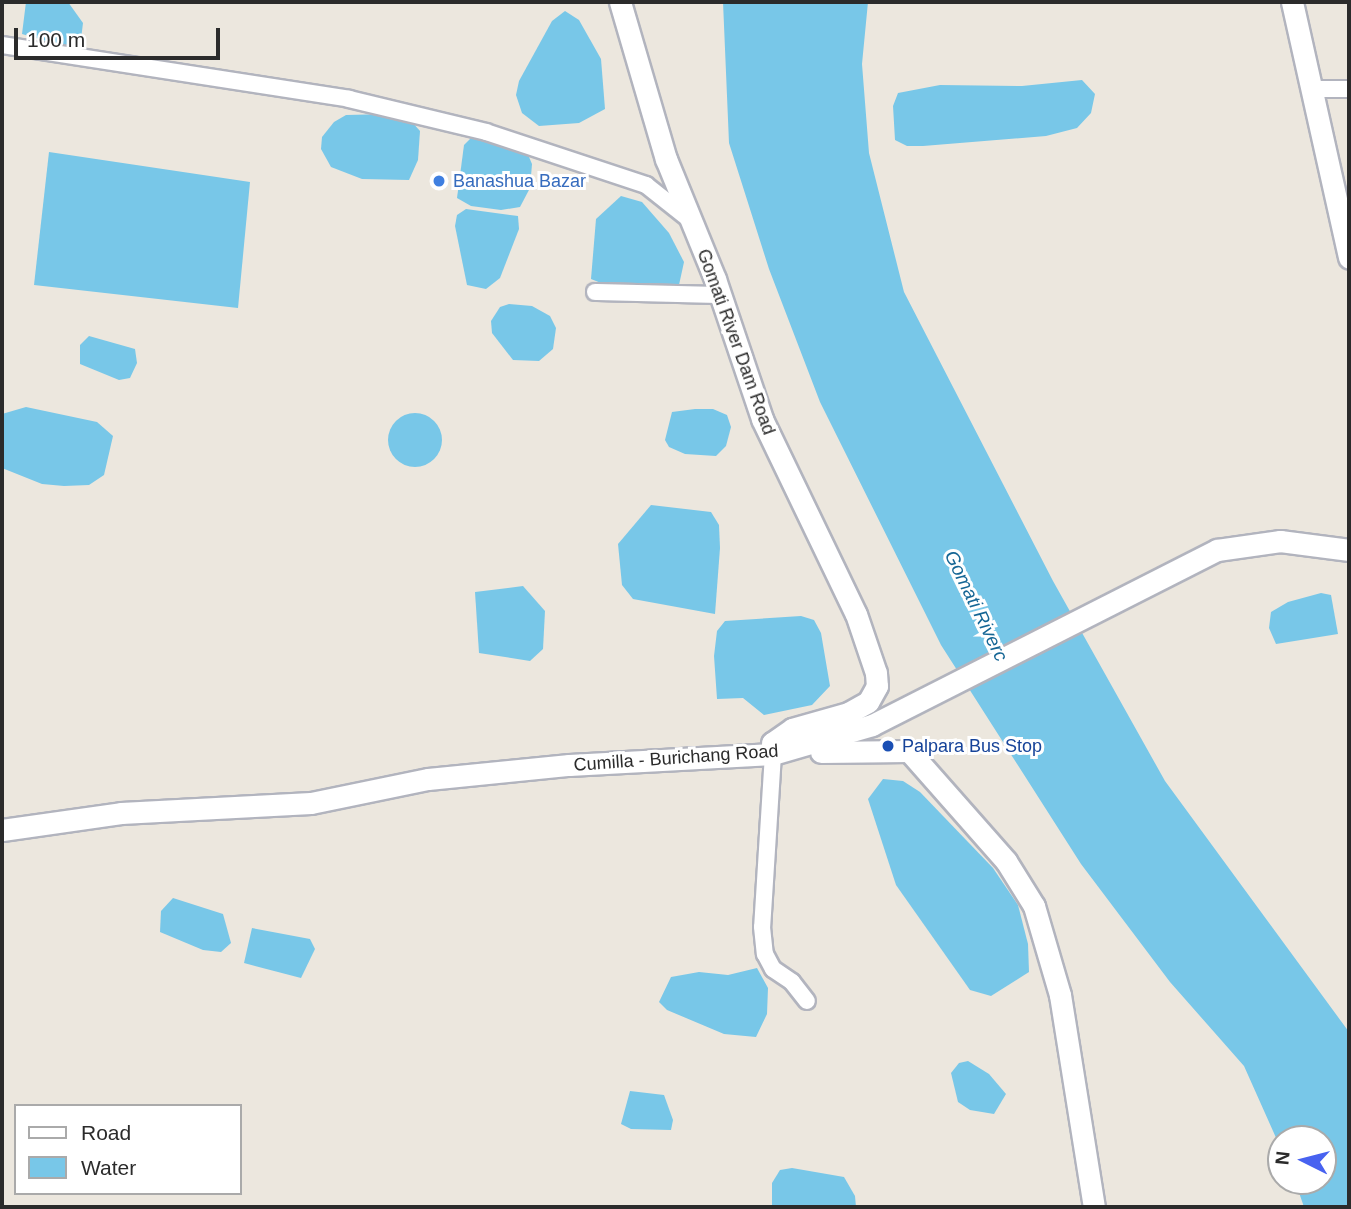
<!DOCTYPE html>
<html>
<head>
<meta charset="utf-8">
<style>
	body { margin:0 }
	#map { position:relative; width:1351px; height:1209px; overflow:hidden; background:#ece7de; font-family:Arial,sans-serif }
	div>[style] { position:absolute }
	.water>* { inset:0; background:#78c7e8 }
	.round { border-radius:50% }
	.roads { filter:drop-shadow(2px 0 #b2b4be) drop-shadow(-2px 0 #b2b4be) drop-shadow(0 2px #b2b4be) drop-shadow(0 -2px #b2b4be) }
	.street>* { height:16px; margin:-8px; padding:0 8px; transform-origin:8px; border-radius:8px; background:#fff }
	.secondary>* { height:21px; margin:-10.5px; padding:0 10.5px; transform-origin:10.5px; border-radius:10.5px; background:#fff }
	.dots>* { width:19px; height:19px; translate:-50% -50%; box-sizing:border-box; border:4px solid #fff; border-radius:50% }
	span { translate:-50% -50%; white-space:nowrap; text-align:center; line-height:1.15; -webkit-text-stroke:6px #fff; paint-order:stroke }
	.shop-label { font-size:18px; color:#366cbe }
	.left { translate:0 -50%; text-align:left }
	.street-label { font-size:18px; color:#2b2b2b }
	.transit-label { font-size:18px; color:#164399 }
	.water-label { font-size:19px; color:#156695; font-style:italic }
	.frame { position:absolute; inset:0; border:4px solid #2b2b2b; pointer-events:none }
	.legend { position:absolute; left:14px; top:1104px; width:228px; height:91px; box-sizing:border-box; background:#fff; border:2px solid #aaa; margin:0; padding:9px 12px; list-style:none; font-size:21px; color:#2b2b2b }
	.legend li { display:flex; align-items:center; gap:14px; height:35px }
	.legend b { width:35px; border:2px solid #aaa }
	.north { position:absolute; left:1267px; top:1125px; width:70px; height:70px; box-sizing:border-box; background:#fff; border:2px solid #aaa; border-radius:50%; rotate:276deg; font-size:19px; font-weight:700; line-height:28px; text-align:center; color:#2b2b2b }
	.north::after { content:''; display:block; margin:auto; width:24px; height:32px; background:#4862f0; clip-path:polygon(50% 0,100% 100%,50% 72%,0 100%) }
	.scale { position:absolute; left:14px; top:28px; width:206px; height:32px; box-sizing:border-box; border:4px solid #2b2b2b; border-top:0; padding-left:9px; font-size:21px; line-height:24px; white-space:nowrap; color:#2b2b2b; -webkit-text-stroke:5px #fff; paint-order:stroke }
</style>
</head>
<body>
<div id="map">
	<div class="water">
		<div style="clip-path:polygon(26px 2px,68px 2px,83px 23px,81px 39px,70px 48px,22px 34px)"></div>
		<div style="clip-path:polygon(723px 2px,868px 2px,862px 64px,869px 153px,904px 292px,1053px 581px,1165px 781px,1349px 1032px,1349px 1207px,1304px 1207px,1295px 1181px,1323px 1181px,1323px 1139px,1281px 1139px,1281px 1149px,1244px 1066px,1170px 982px,1081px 864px,941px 645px,820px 402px,769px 269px,729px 143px)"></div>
		<div style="clip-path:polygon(565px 11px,579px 20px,601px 59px,605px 109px,579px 123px,539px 126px,522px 113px,516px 95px,519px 81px,552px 21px)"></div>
		<div style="clip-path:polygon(1082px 80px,1095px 94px,1091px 113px,1077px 128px,1046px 136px,923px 146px,907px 146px,895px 140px,893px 106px,898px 93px,940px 85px,1022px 86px)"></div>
		<div style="clip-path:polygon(389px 114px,412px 122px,420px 131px,418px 160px,409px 180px,362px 179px,331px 167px,321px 149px,322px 137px,334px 122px,346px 115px)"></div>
		<div style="clip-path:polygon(473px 136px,526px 150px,532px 164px,530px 188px,520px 207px,501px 210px,471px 206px,457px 198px,464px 145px)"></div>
		<div style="clip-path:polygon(49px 152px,250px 182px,238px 308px,34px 285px)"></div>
		<div style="clip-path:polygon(621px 196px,642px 202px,669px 233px,684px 262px,679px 285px,621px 291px,591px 279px,596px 219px)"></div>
		<div style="clip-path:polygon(466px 209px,518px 216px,519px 229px,500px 278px,486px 289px,467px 285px,455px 226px,457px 215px)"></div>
		<div style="clip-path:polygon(509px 304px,532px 306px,550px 316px,556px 328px,553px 349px,539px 361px,513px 360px,492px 333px,491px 321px,500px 307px)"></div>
		<div style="clip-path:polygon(89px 336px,135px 349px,137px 363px,130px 378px,119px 380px,80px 364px,80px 345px)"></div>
		<div style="clip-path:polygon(26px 407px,97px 422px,113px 436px,104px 475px,89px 485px,64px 486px,42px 484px,2px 468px,2px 414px)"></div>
		<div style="clip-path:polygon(695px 409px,713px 409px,727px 415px,731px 427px,726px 446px,716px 456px,685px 454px,669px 447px,665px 440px,672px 412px)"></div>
		<div class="round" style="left:388px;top:413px;width:54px;height:54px"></div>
		<div style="clip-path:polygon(651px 505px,711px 512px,719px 525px,720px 548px,715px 614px,633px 599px,622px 585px,618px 544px)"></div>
		<div style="clip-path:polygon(523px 586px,545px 611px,543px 649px,530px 661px,479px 653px,475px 592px)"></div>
		<div style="clip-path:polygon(1321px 593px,1331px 595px,1338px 634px,1276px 644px,1269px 628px,1271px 612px,1288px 602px)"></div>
		<div style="clip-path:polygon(801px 616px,814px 620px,821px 633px,830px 686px,812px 705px,764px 715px,743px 698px,717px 699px,714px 656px,717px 631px,725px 621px)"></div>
		<div style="clip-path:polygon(883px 779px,903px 781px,920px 792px,993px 868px,1018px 905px,1028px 944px,1029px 972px,991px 996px,970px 990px,896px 885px,868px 799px)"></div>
		<div style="clip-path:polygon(173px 898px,223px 914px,231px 943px,221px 952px,203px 950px,160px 932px,161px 911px)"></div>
		<div style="clip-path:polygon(252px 928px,310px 939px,315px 949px,301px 978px,244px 963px)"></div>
		<div style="clip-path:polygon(757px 968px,768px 988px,767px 1014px,756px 1037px,724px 1034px,667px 1010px,659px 1002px,671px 977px,699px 972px,728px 975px)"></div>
		<div style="clip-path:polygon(968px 1061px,989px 1074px,1006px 1094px,994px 1114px,970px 1110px,958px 1102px,951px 1073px,959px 1063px)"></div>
		<div style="clip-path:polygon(630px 1091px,664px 1095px,673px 1120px,671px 1130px,631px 1129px,621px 1124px)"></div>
		<div style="clip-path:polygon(792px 1168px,844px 1177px,855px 1196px,856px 1207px,772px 1207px,772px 1183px,780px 1170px)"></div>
	</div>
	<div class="roads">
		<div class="street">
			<div style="left:2px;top:45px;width:351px;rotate:8.8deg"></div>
			<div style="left:349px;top:99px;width:141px;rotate:13.5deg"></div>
			<div style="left:486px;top:132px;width:169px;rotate:18.3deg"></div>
			<div style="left:646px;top:185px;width:56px;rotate:38.5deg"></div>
			<div style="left:1310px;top:89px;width:39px"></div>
			<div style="left:595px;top:292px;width:125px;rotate:1.4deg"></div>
			<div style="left:773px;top:754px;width:173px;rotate:93.6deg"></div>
			<div style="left:762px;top:927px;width:27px;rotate:84deg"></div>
			<div style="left:765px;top:954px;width:17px;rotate:62deg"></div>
			<div style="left:773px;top:969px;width:23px;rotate:34deg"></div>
			<div style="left:792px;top:982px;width:24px;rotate:52deg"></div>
		</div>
		<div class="secondary">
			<div style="left:620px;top:2px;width:164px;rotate:73.7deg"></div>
			<div style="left:666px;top:159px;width:130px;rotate:67.8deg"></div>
			<div style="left:715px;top:279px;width:148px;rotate:71.4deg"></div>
			<div style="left:762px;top:419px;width:216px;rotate:64.3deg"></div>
			<div style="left:856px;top:614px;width:62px;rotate:71.3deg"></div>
			<div style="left:876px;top:673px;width:13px;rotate:86deg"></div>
			<div style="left:877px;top:686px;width:18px;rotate:119deg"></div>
			<div style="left:868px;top:702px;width:23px;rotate:151deg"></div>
			<div style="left:848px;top:713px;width:58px;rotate:164.1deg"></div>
			<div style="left:792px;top:729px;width:24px;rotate:145deg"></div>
			<div style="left:772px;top:743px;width:11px;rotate:85deg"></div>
			<div style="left:1292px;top:2px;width:262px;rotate:77.4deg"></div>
			<div style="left:821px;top:752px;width:88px;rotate:-0.7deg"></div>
			<div style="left:909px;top:751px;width:147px;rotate:48.6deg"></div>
			<div style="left:1006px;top:861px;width:53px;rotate:58.1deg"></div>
			<div style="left:1034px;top:906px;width:93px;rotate:73.7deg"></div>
			<div style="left:1060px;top:995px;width:215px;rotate:80.9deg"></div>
			<div style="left:2px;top:830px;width:120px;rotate:-8.1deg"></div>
			<div style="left:121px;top:813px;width:190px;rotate:-3deg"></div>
			<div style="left:311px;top:803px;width:119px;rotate:-11.6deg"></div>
			<div style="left:428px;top:779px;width:142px;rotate:-5.7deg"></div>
			<div style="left:569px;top:765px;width:204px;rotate:-3.1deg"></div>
			<div style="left:773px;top:754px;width:103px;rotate:-16.3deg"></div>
			<div style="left:872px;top:725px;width:387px;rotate:-26.9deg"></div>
			<div style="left:1217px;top:550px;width:64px;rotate:-8.1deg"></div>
			<div style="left:1280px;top:541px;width:70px;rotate:7.4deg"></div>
		</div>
	</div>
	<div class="dots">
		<div style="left:439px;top:181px;background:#3f7fe0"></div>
		<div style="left:888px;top:746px;background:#1a4fb4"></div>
	</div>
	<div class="shop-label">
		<span class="left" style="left:453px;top:181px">Banashua Bazar</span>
	</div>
	<div class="street-label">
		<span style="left:736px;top:342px;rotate:70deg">Gomati River Dam Road</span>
		<span style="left:676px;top:758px;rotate:-4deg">Cumilla - Burichang Road</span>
	</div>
	<div class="transit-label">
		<span class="left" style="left:902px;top:746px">Palpara Bus Stop</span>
	</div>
	<div class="water-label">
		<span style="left:976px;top:606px;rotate:64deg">Gomati Riverc</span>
	</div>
	<div class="frame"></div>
	<ul class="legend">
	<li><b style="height:9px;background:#fff"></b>Road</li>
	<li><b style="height:19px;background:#78c7e8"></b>Water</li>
	</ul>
	<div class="north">N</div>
	<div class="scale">100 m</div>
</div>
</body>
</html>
